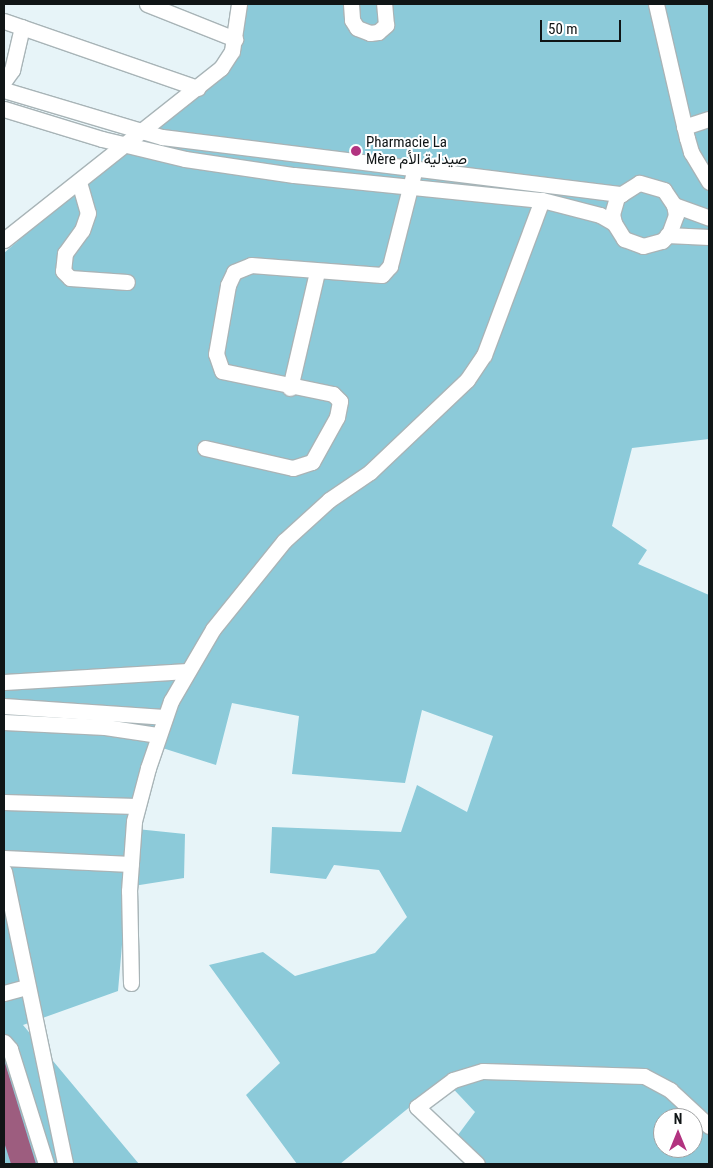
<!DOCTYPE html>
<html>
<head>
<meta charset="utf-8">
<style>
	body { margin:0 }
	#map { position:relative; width:713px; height:1168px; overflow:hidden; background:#e7f4f8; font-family:"Roboto Condensed",Vazirmatn,sans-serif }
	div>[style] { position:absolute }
	.green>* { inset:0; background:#8ccad9 }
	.building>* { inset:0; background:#9d5d7f }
	.roads { filter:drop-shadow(1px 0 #a8b4b7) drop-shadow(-1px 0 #a8b4b7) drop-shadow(0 1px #a8b4b7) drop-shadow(0 -1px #a8b4b7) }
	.minor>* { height:15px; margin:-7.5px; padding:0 7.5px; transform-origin:7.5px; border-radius:7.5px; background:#fff }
	.dots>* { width:14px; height:14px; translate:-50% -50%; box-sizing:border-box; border:2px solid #fff; border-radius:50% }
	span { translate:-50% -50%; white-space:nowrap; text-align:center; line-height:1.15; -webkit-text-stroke:4px #fff; paint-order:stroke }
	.poi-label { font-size:15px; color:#101516 }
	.left { translate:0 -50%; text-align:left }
	.frame { position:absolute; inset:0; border:5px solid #101516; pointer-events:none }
	.north { position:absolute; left:653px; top:1108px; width:50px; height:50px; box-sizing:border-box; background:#fff; border:1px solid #9fa1a2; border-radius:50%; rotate:0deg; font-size:14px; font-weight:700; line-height:20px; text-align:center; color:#101516 }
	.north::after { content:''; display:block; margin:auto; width:18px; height:22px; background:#b23380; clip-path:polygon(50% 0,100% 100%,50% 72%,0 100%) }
	.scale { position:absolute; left:540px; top:20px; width:81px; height:22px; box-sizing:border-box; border:2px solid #101516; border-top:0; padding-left:6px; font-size:15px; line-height:18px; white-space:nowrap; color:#101516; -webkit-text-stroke:4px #fff; paint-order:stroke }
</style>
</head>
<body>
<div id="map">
	<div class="green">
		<div style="clip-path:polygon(evenodd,241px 4px,709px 4px,709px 439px,632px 448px,612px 526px,647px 550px,638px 564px,709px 595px,709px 1164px,469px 1164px,449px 1147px,475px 1112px,444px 1079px,340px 1164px,297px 1164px,246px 1095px,280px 1063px,209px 965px,263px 952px,295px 976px,375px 953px,407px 917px,379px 870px,334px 865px,326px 879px,270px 873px,272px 827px,401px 832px,417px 785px,467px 812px,493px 736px,422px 710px,405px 783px,292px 774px,299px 716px,232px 703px,216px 765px,153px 745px,127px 828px,185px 834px,184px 878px,127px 887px,118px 991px,23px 1025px,139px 1164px,4px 1164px,4px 253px,236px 53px,241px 4px,663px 1118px,693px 1118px,693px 1148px,663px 1148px,663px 1118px)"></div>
	</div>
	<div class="building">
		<div style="clip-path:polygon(4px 1063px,5px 1063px,36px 1164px,11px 1164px,4px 1142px)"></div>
	</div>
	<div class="roads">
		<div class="minor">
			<div style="left:147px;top:4px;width:95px;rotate:21.7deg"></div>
			<div style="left:351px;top:4px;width:16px;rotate:86deg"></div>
			<div style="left:352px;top:20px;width:9px;rotate:58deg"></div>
			<div style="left:357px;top:28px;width:14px;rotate:21deg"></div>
			<div style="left:370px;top:33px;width:8px;rotate:-7deg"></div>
			<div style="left:378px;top:32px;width:11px;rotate:-41deg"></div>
			<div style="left:386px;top:25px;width:21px;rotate:-95deg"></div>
			<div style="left:656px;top:4px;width:138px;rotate:77deg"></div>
			<div style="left:687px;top:138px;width:15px;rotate:74deg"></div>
			<div style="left:691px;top:152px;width:35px;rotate:59deg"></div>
			<div style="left:4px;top:21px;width:205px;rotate:19.1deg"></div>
			<div style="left:4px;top:81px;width:14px;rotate:-54deg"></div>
			<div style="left:12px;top:70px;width:44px;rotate:-76.9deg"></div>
			<div style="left:4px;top:90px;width:165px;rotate:16.6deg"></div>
			<div style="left:162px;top:137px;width:463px;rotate:7.1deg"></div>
			<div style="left:4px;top:109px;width:102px;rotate:17deg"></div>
			<div style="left:102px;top:139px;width:85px;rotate:13.5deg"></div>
			<div style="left:185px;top:159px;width:110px;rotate:8.4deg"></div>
			<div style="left:294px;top:175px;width:249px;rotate:5.8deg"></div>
			<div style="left:542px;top:200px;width:60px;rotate:14.5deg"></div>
			<div style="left:600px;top:215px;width:16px;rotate:30deg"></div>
			<div style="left:614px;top:223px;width:19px;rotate:58deg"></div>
			<div style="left:624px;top:239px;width:20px;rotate:20deg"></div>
			<div style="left:643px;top:246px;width:20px;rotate:-15deg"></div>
			<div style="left:662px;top:241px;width:10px;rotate:-45deg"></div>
			<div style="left:669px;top:234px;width:20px;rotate:-70deg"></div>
			<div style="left:676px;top:215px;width:10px;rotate:-101deg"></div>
			<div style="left:674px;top:205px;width:18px;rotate:-124deg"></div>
			<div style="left:664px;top:190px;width:26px;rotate:-164deg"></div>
			<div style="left:639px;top:183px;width:26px;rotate:148deg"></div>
			<div style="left:617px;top:197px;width:18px;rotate:106deg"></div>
			<div style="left:612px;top:214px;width:9px;rotate:77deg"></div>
			<div style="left:684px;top:127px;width:26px;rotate:-18deg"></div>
			<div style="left:79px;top:182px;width:32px;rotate:74deg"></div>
			<div style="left:88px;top:213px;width:18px;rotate:109deg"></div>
			<div style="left:82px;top:230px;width:29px;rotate:126deg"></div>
			<div style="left:65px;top:253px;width:18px;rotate:96deg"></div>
			<div style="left:63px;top:271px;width:10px;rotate:45deg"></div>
			<div style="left:70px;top:278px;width:57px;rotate:4deg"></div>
			<div style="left:674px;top:205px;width:37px;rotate:20deg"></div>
			<div style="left:667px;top:235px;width:42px;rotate:2.7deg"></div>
			<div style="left:4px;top:240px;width:277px;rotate:-38.4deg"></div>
			<div style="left:221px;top:68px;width:20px;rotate:-57deg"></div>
			<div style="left:232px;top:51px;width:48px;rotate:-81.5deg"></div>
			<div style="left:290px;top:388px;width:119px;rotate:-76.9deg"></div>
			<div style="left:205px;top:448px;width:90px;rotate:12.8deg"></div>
			<div style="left:293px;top:468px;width:20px;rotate:-18deg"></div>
			<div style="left:312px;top:462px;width:51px;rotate:-60.9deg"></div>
			<div style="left:337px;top:417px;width:16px;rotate:-79deg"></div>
			<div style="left:340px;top:401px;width:10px;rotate:-135deg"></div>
			<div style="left:333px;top:394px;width:113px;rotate:-168.3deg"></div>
			<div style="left:222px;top:371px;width:18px;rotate:-109deg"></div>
			<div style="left:216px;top:354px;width:70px;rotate:-80.1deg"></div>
			<div style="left:228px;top:285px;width:14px;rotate:-65deg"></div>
			<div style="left:234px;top:272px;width:18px;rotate:-22deg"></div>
			<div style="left:251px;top:265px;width:131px;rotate:4.4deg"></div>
			<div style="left:382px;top:275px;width:12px;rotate:-48deg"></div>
			<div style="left:390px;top:266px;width:101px;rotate:-75.7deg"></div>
			<div style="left:4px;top:682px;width:184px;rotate:-3.4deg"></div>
			<div style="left:4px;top:706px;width:160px;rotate:3.9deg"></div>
			<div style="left:4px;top:722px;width:101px;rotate:2.8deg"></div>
			<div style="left:105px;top:727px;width:54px;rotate:8.6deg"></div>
			<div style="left:4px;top:802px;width:132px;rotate:1.7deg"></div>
			<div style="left:4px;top:858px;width:127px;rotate:2.7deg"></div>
			<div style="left:4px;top:871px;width:299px;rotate:78.2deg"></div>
			<div style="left:131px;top:983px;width:92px;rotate:-91.2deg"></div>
			<div style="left:129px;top:891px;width:70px;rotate:-85.9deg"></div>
			<div style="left:134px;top:821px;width:55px;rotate:-75.2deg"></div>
			<div style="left:148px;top:768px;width:71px;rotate:-71.1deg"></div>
			<div style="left:171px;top:701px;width:83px;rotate:-59.7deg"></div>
			<div style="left:213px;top:629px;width:113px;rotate:-51.1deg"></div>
			<div style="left:284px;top:541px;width:61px;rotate:-42.3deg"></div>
			<div style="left:329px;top:500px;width:50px;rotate:-34.3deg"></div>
			<div style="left:370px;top:472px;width:134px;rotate:-43.5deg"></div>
			<div style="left:467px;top:380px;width:30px;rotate:-56deg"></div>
			<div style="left:484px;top:355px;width:165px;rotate:-69.5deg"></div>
			<div style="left:4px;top:993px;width:23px;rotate:-15deg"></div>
			<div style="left:4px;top:1042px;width:9px;rotate:49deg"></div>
			<div style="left:10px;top:1049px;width:121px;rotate:72.6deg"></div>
			<div style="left:477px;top:1164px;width:83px;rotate:-136.5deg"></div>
			<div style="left:417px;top:1107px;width:45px;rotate:-36.9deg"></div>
			<div style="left:453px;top:1080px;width:31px;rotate:-17deg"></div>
			<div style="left:483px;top:1071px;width:161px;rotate:1.8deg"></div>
			<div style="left:644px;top:1076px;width:30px;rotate:28deg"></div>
			<div style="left:670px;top:1090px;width:53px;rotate:42.7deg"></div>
		</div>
	</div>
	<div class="dots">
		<div style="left:356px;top:151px;background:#b23380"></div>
	</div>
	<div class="poi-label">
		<span class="left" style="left:366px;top:151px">Pharmacie La<br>Mère صيدلية الأم</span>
	</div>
	<div class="frame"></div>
	<div class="north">N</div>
	<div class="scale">50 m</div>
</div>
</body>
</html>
